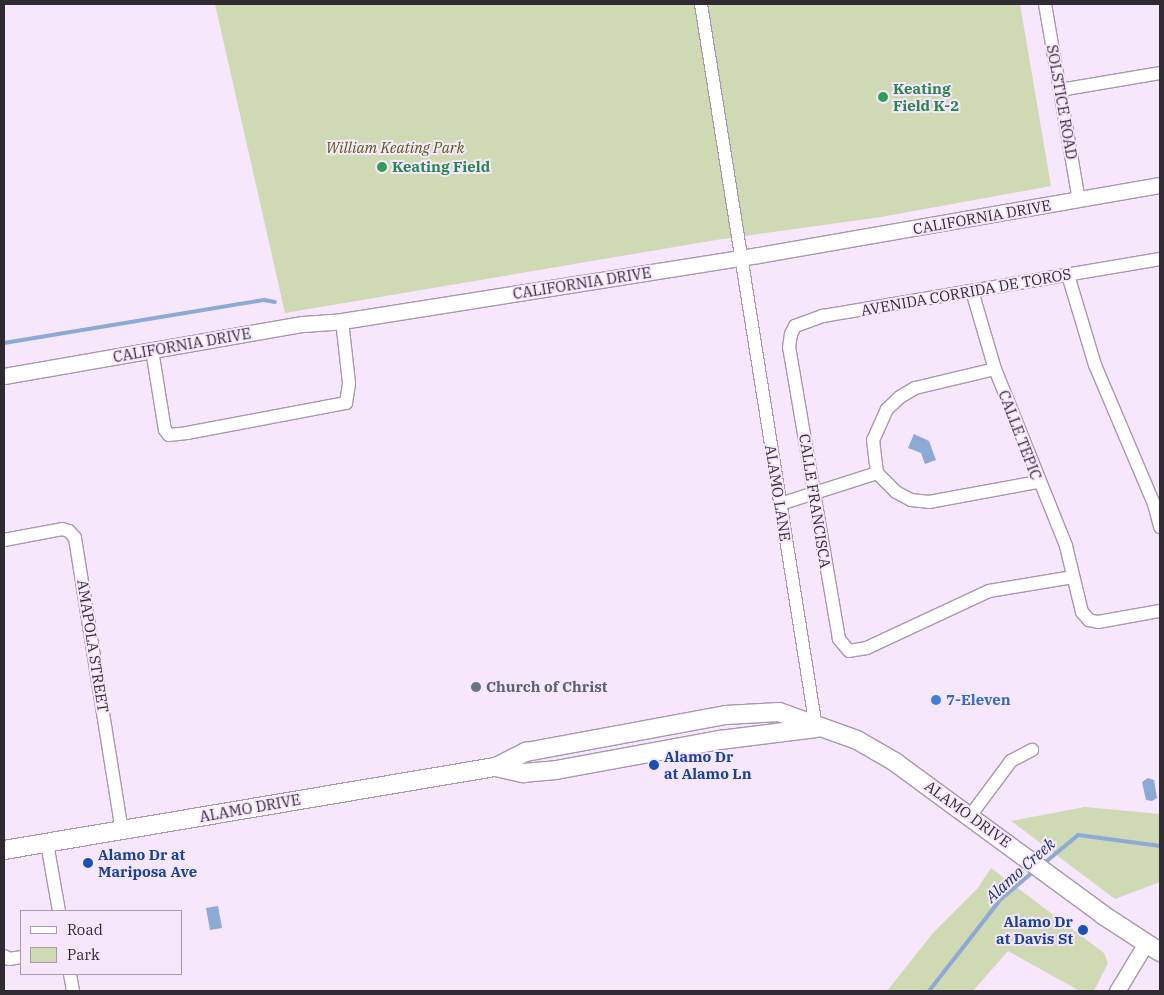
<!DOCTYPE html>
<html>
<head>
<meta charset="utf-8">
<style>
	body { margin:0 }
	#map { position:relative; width:1164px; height:995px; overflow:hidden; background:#f7e7fd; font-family:"IBM Plex Serif",serif }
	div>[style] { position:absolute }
	.green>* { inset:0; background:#cfd9b4 }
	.water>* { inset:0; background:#8da9d5 }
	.stream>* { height:4px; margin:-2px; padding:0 2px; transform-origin:2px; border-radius:2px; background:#8da9d5 }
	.roads { filter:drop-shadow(1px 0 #a798ac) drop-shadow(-1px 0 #a798ac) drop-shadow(0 1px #a798ac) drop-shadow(0 -1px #a798ac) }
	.minor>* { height:12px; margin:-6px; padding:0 6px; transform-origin:6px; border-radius:6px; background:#fff }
	.tertiary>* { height:15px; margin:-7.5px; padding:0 7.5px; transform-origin:7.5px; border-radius:7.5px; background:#fff }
	.secondary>* { height:18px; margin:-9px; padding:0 9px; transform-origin:9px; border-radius:9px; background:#fff }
	.dots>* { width:14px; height:14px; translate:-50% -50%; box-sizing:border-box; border:2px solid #f7e7fd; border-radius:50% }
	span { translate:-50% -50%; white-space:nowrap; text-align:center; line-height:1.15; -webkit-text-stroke:4px #f7e7fd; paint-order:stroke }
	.leisure-label { font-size:15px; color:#27864d; font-weight:700 }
	.left { translate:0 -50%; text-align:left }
	.street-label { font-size:15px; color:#302a32 }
	.park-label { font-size:15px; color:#515e0b; font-style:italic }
	.worship-label { font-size:15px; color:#5b616d; font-weight:700 }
	.shop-label { font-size:15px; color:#366cbe; font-weight:700 }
	.transit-label { font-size:15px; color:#164399; font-weight:700 }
	.right { translate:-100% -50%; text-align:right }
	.water-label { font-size:16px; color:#12346a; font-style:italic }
	.frame { position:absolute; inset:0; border:5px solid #302a32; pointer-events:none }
	.legend { position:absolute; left:20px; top:910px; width:162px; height:65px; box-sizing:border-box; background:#f7e7fd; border:1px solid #a79bac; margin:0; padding:6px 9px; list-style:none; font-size:15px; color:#302a32 }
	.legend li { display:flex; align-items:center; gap:10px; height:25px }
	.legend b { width:25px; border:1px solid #a79bac }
</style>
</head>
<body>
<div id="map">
	<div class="green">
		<div style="clip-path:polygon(215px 4px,1020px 4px,1051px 186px,881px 217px,716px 240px,285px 313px)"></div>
		<div style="clip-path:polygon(1085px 807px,1160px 814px,1160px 882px,1115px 899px,1011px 821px)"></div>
		<div style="clip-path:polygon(991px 868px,1104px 953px,1108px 963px,1094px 991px,1080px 991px,1008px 951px,973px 991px,887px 991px,933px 933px,977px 889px)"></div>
	</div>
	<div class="water">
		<div style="clip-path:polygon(914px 434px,929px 441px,936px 460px,925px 464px,921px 453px,908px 448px)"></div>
		<div style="clip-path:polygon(1148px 778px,1154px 780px,1157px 798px,1152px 801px,1146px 800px,1142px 782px)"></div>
		<div style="clip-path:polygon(218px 906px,222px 928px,210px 930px,206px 908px)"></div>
	</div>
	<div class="stream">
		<div style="left:4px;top:343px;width:264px;rotate:-9.4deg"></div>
		<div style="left:264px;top:300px;width:11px;rotate:10deg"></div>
		<div style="left:1042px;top:865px;width:47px;rotate:-39.8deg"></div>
		<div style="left:1078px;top:835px;width:83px;rotate:7.6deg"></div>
		<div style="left:929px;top:991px;width:117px;rotate:-52deg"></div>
		<div style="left:1001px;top:899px;width:43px;rotate:-40.3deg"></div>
	</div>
	<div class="roads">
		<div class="minor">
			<div style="left:701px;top:4px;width:733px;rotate:80.97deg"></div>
			<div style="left:1045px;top:4px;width:199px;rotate:80.2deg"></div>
			<div style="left:1060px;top:90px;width:101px;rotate:-9.6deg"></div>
			<div style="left:1068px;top:275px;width:94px;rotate:73.3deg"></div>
			<div style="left:1095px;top:365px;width:151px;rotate:67deg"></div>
			<div style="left:1154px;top:504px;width:24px;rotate:75deg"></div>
			<div style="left:972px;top:291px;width:81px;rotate:73.6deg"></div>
			<div style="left:995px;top:369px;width:191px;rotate:68.1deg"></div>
			<div style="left:1066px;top:546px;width:68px;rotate:76.4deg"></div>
			<div style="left:1082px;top:612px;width:11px;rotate:49deg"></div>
			<div style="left:1089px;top:620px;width:9px;rotate:13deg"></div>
			<div style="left:1098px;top:622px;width:63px;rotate:-10.1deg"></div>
			<div style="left:152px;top:350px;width:81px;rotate:80.8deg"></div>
			<div style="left:165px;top:430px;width:6px;rotate:51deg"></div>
			<div style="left:169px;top:435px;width:18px;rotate:-6deg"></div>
			<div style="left:187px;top:433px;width:162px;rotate:-10.7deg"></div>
			<div style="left:346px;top:403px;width:20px;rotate:-81deg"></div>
			<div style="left:349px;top:383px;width:62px;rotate:-96.4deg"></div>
			<div style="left:995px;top:369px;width:82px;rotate:166.6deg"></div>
			<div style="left:915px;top:388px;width:17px;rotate:149deg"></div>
			<div style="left:900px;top:397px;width:18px;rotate:137deg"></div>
			<div style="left:887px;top:409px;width:34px;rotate:114deg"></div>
			<div style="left:873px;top:440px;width:33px;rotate:83deg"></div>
			<div style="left:877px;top:473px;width:27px;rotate:45deg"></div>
			<div style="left:896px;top:492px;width:17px;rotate:28deg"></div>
			<div style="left:911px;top:500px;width:18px;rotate:6deg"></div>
			<div style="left:929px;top:502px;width:111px;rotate:-10.4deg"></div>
			<div style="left:780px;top:504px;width:102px;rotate:-17.7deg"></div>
			<div style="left:4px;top:540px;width:59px;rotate:-10.7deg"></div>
			<div style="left:62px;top:529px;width:7px;rotate:16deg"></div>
			<div style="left:69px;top:531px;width:9px;rotate:49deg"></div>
			<div style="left:75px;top:538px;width:296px;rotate:80.9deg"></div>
			<div style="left:1073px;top:577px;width:85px;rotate:170.5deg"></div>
			<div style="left:989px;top:591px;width:135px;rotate:155deg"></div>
			<div style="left:867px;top:648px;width:18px;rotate:171deg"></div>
			<div style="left:849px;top:651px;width:16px;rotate:-130deg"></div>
			<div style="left:839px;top:639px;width:295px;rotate:-99.7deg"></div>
			<div style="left:789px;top:348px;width:14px;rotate:-82deg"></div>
			<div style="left:791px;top:334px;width:9px;rotate:-63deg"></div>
			<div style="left:795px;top:326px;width:30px;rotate:-20deg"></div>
			<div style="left:823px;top:316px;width:342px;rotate:-9.6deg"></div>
			<div style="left:970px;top:816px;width:69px;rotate:-53.3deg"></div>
			<div style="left:1011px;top:761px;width:24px;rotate:-28deg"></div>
			<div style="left:47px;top:843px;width:69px;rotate:80deg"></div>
			<div style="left:4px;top:956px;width:6px;rotate:31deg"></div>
			<div style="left:9px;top:959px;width:12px;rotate:-9deg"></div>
			<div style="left:70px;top:974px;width:17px;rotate:80deg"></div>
		</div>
		<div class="tertiary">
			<div style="left:4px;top:376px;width:303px;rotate:-9.9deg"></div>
			<div style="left:303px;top:324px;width:39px;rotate:-4deg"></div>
			<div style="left:342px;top:321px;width:421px;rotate:-9deg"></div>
			<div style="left:758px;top:255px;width:408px;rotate:-9.9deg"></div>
			<div style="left:1117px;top:991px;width:56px;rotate:-58.9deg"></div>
		</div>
		<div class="secondary">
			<div style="left:496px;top:767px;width:28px;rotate:13deg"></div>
			<div style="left:523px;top:773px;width:33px;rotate:-5deg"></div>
			<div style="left:556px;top:770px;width:167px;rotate:-10.4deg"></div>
			<div style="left:720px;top:740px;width:97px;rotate:-7.1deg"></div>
			<div style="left:4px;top:850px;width:499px;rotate:-9.6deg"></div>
			<div style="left:496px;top:767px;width:34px;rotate:-27deg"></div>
			<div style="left:526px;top:752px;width:203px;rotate:-10.5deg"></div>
			<div style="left:726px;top:715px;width:53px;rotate:-3.2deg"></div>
			<div style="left:779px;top:712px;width:83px;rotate:19.7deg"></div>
			<div style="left:857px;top:740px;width:44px;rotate:30.1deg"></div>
			<div style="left:895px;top:762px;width:258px;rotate:36.3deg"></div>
			<div style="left:1103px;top:915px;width:68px;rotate:33deg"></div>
		</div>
	</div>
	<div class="dots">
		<div style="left:883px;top:97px;background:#2e9e5b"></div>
		<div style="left:382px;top:167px;background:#2e9e5b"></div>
		<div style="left:476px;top:687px;background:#6b7280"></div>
		<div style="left:936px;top:700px;background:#3f7fe0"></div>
		<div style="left:654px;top:765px;background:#1a4fb4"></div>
		<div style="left:88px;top:863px;background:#1a4fb4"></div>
		<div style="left:1083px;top:930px;background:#1a4fb4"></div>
	</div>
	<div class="leisure-label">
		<span class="left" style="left:893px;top:97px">Keating<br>Field K-2</span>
		<span class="left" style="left:392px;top:167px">Keating Field</span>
	</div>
	<div class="street-label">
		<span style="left:1062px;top:102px;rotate:80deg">SOLSTICE ROAD</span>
		<span style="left:982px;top:217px;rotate:-10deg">CALIFORNIA DRIVE</span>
		<span style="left:582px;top:283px;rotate:-9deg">CALIFORNIA DRIVE</span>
		<span style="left:966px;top:292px;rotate:-10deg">AVENIDA CORRIDA DE TOROS</span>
		<span style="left:182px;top:345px;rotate:-10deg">CALIFORNIA DRIVE</span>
		<span style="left:1020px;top:435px;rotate:69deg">CALLE TEPIC</span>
		<span style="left:778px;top:493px;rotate:81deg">ALAMO LANE</span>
		<span style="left:815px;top:501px;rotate:81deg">CALLE FRANCISCA</span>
		<span style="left:93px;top:646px;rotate:81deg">AMAPOLA STREET</span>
		<span style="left:250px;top:808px;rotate:-10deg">ALAMO DRIVE</span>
		<span style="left:968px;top:814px;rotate:36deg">ALAMO DRIVE</span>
	</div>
	<div class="park-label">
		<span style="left:395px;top:148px">William Keating Park</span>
	</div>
	<div class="worship-label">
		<span class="left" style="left:486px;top:687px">Church of Christ</span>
	</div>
	<div class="shop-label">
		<span class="left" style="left:946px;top:700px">7-Eleven</span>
	</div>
	<div class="transit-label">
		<span class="left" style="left:664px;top:765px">Alamo Dr<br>at Alamo Ln</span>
		<span class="left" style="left:98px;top:863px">Alamo Dr at<br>Mariposa Ave</span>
		<span class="right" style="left:1073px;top:930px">Alamo Dr<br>at Davis St</span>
	</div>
	<div class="water-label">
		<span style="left:1020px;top:870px;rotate:-42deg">Alamo Creek</span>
	</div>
	<div class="frame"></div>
	<ul class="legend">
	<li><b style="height:6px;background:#fff"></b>Road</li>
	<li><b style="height:14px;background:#cfd9b4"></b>Park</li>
	</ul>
</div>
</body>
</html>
